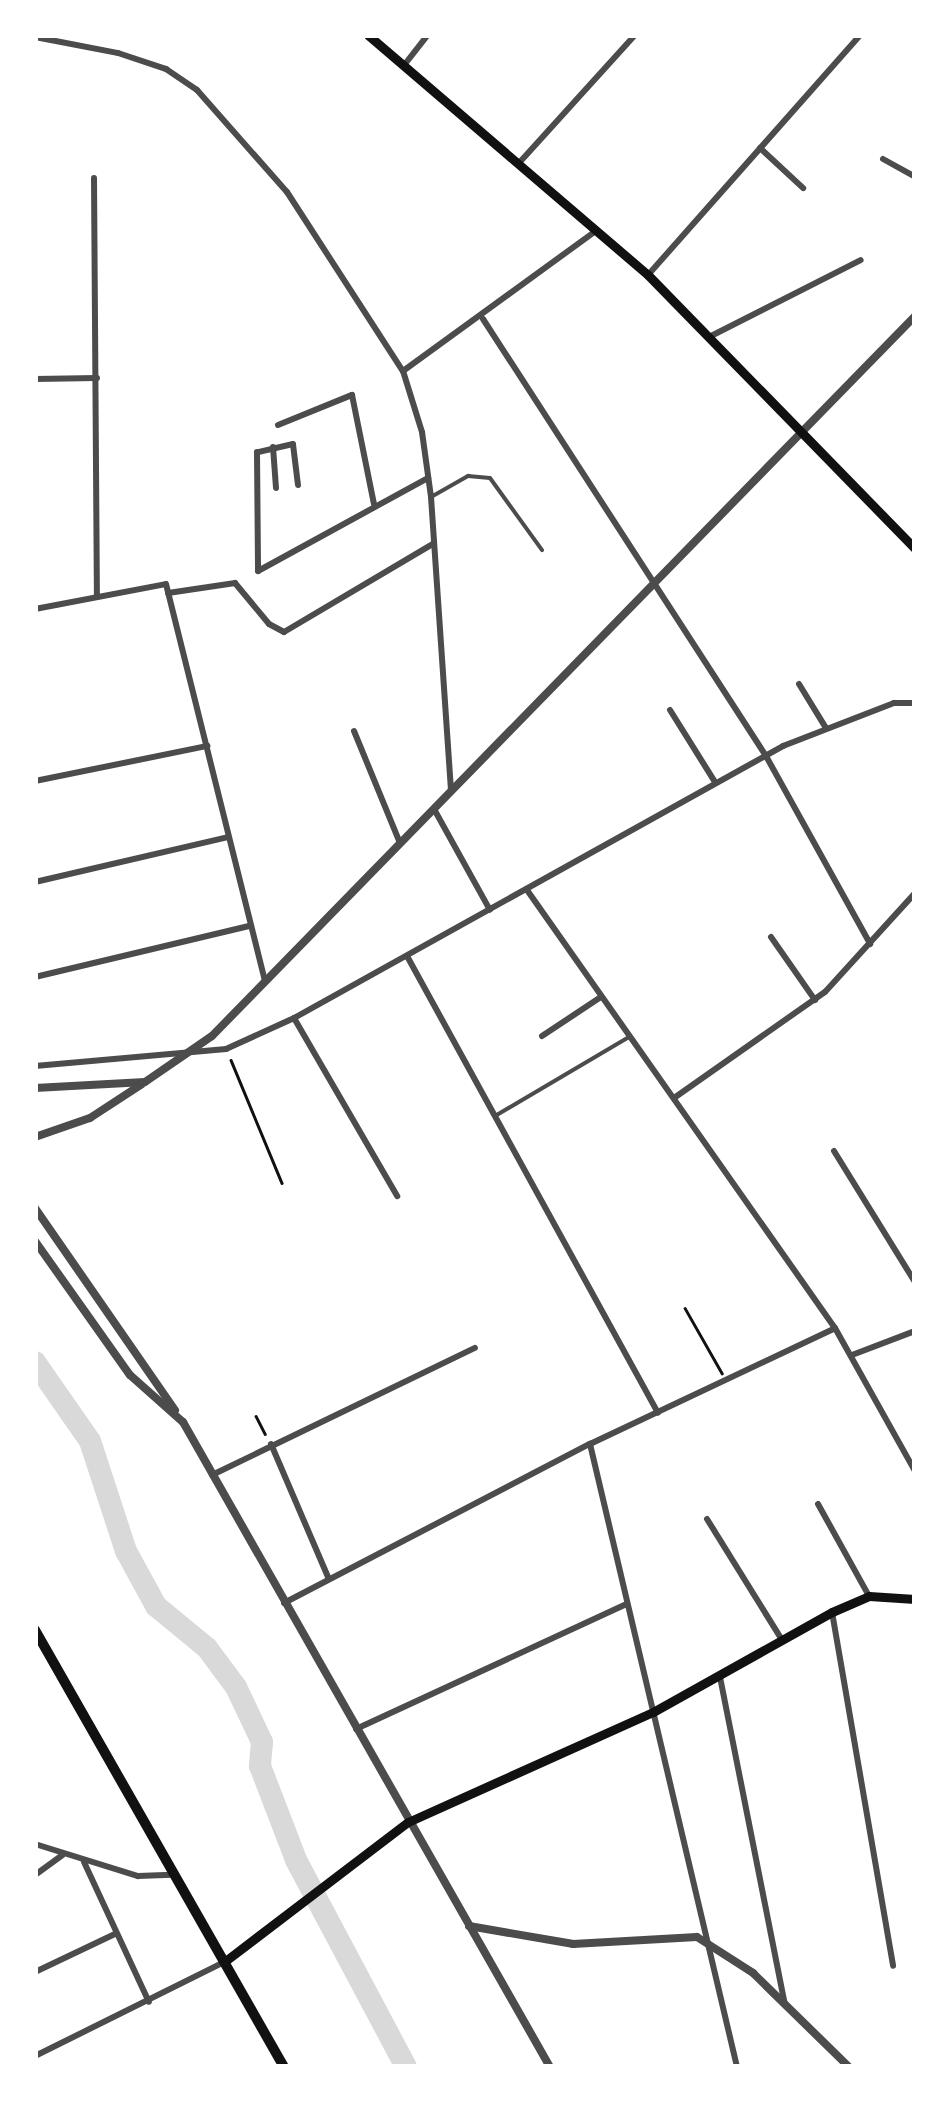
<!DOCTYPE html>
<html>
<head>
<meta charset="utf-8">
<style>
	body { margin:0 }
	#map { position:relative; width:950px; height:2102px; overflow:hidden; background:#fff; font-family:"Alegreya Sans",sans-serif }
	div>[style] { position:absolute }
	.river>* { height:22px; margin:-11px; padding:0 11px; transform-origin:11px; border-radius:11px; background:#d9d9d9 }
	.path>* { height:2.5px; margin:-1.25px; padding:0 1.25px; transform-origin:1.25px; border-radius:1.25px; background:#111 }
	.service>* { height:4px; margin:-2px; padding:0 2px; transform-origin:2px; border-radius:2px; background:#4c4c4c }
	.minor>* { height:6px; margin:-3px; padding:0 3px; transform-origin:3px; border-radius:3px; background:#4c4c4c }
	.tertiary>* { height:8px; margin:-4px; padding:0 4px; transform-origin:4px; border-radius:4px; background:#4c4c4c }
	.secondary>* { height:9px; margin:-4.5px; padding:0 4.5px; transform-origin:4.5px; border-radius:4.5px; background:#111 }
	.primary>* { height:10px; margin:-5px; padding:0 5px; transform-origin:5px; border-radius:5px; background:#111 }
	span { translate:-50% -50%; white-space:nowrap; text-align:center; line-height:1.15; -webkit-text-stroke:10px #fff; paint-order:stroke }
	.frame { position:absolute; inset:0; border:38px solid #fff; pointer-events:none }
</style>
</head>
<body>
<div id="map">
	<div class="river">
		<div style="left:35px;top:1362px;width:96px;rotate:55.2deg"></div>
		<div style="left:90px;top:1441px;width:116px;rotate:71.9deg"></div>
		<div style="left:126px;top:1551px;width:63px;rotate:61.4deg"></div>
		<div style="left:156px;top:1606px;width:66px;rotate:39.5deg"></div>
		<div style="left:207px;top:1648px;width:49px;rotate:53.4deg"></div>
		<div style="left:236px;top:1687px;width:61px;rotate:64.7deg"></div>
		<div style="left:262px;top:1742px;width:24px;rotate:95deg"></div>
		<div style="left:260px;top:1766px;width:101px;rotate:69deg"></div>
		<div style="left:296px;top:1860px;width:234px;rotate:62deg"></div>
	</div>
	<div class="path">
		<div style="left:231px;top:1060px;width:133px;rotate:67.5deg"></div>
		<div style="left:685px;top:1308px;width:75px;rotate:60.4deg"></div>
		<div style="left:256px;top:1416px;width:20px;rotate:63deg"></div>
	</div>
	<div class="service">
		<div style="left:431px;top:497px;width:43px;rotate:-29.6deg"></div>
		<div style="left:468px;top:476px;width:22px;rotate:5deg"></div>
		<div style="left:490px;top:478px;width:89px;rotate:54.2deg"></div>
		<div style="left:495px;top:1116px;width:156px;rotate:-30.5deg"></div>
	</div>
	<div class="minor">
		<div style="left:35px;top:37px;width:85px;rotate:10.9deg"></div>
		<div style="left:118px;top:53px;width:51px;rotate:18.4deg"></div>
		<div style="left:166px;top:69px;width:37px;rotate:34deg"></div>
		<div style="left:197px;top:90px;width:136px;rotate:48.6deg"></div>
		<div style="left:287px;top:192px;width:213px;rotate:57.1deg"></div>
		<div style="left:403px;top:371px;width:64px;rotate:72.7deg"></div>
		<div style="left:422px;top:432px;width:66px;rotate:82.1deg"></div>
		<div style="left:431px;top:497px;width:295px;rotate:86.1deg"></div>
		<div style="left:405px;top:64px;width:37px;rotate:-52deg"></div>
		<div style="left:760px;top:148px;width:59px;rotate:42.9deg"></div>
		<div style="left:883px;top:159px;width:37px;rotate:29deg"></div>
		<div style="left:519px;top:163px;width:173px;rotate:-47.8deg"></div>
		<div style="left:94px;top:178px;width:419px;rotate:89.6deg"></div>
		<div style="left:648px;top:275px;width:320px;rotate:-48.5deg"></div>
		<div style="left:483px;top:319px;width:521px;rotate:57.07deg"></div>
		<div style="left:766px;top:756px;width:215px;rotate:61deg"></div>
		<div style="left:709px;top:337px;width:170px;rotate:-26.9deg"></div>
		<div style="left:403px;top:371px;width:238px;rotate:-36deg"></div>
		<div style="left:35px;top:379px;width:62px;rotate:-0.9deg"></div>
		<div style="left:278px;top:425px;width:80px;rotate:-22.1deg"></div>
		<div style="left:352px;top:395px;width:111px;rotate:78.6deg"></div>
		<div style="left:273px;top:447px;width:41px;rotate:85.8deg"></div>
		<div style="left:298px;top:485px;width:41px;rotate:-97deg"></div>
		<div style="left:293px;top:444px;width:37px;rotate:167deg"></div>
		<div style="left:257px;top:452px;width:119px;rotate:89.5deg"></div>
		<div style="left:258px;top:571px;width:194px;rotate:-28.7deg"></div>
		<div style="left:168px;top:593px;width:68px;rotate:-8.5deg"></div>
		<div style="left:235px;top:583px;width:53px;rotate:50.3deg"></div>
		<div style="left:269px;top:624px;width:17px;rotate:28deg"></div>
		<div style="left:284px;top:632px;width:173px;rotate:-30.6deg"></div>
		<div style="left:35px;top:609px;width:133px;rotate:-10.8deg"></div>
		<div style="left:166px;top:584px;width:409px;rotate:76deg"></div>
		<div style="left:799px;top:684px;width:52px;rotate:58.5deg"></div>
		<div style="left:670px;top:710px;width:85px;rotate:58deg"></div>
		<div style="left:354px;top:731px;width:121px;rotate:67.7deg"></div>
		<div style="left:35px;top:781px;width:176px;rotate:-11.5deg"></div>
		<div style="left:434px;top:809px;width:115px;rotate:61deg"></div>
		<div style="left:35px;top:882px;width:198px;rotate:-13.1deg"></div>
		<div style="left:527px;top:890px;width:535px;rotate:54.89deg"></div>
		<div style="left:835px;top:1328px;width:164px;rotate:60.8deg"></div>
		<div style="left:771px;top:937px;width:77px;rotate:55.1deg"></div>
		<div style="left:407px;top:956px;width:521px;rotate:61.22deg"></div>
		<div style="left:35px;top:977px;width:220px;rotate:-13.4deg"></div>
		<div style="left:294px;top:1018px;width:206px;rotate:59.9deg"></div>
		<div style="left:542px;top:1036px;width:71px;rotate:-33.5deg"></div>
		<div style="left:35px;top:1066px;width:192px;rotate:-5.1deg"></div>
		<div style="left:226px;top:1049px;width:75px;rotate:-24.5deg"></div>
		<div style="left:294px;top:1018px;width:560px;rotate:-29.08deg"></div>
		<div style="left:783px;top:746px;width:119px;rotate:-21.2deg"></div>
		<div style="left:894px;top:703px;width:21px"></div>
		<div style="left:674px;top:1098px;width:184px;rotate:-35.1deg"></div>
		<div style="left:825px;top:992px;width:134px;rotate:-47.7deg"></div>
		<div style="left:834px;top:1151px;width:154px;rotate:58.3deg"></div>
		<div style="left:852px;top:1355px;width:67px;rotate:-20.9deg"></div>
		<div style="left:271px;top:1444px;width:145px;rotate:66.8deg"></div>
		<div style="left:590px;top:1444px;width:640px;rotate:76.72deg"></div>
		<div style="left:212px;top:1475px;width:292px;rotate:-25.8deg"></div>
		<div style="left:818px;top:1504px;width:105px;rotate:61deg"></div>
		<div style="left:707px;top:1519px;width:142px;rotate:58.2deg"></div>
		<div style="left:284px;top:1603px;width:345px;rotate:-27.5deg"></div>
		<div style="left:590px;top:1444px;width:271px;rotate:-25.3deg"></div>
		<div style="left:832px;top:1612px;width:359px;rotate:80.2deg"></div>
		<div style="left:720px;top:1677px;width:334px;rotate:78.8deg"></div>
		<div style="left:356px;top:1729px;width:298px;rotate:-24.8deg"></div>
		<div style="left:35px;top:1844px;width:108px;rotate:17.3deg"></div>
		<div style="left:138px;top:1876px;width:34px;rotate:-2deg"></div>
		<div style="left:84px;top:1862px;width:154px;rotate:65.1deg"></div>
		<div style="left:35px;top:1875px;width:34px;rotate:-36deg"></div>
		<div style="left:35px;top:1972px;width:89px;rotate:-25.4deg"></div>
		<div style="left:35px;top:2056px;width:211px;rotate:-26.4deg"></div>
	</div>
	<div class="tertiary">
		<div style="left:35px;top:1088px;width:110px;rotate:-3.1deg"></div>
		<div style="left:145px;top:1082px;width:81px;rotate:-34.5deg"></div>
		<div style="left:212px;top:1036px;width:1006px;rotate:-45.68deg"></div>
		<div style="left:35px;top:1137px;width:58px;rotate:-19.1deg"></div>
		<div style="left:90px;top:1118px;width:62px;rotate:-33.2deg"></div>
		<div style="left:35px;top:1208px;width:246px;rotate:55.3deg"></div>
		<div style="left:35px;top:1241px;width:164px;rotate:54.7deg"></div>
		<div style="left:130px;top:1375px;width:71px;rotate:41.6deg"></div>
		<div style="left:183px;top:1422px;width:742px;rotate:60.36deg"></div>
		<div style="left:469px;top:1926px;width:106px;rotate:9.8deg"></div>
		<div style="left:573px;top:1944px;width:124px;rotate:-3.2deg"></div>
		<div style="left:697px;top:1937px;width:67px;rotate:32.7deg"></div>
		<div style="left:753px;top:1973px;width:134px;rotate:44.4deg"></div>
	</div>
	<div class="secondary">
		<div style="left:368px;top:35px;width:369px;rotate:40.6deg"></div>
		<div style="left:648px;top:275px;width:383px;rotate:45.7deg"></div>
		<div style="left:224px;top:1962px;width:231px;rotate:-37.3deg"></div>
		<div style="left:408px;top:1822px;width:269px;rotate:-24.2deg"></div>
		<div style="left:653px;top:1712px;width:205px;rotate:-29.2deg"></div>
		<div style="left:832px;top:1612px;width:40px;rotate:-23.4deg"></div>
		<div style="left:869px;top:1596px;width:46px;rotate:3.7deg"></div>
	</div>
	<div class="primary">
		<div style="left:35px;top:1630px;width:503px;rotate:60.33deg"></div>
	</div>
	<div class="frame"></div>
</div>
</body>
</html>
